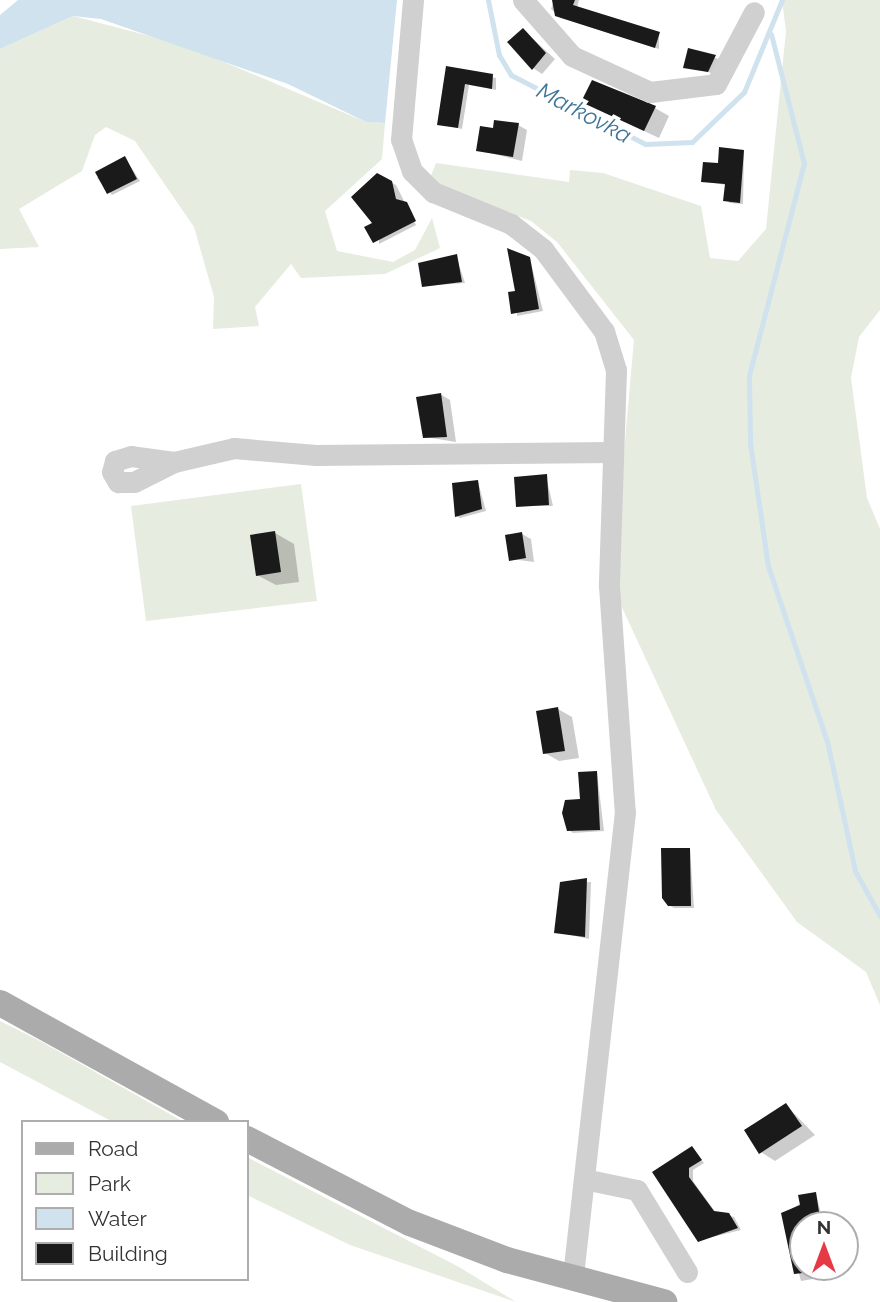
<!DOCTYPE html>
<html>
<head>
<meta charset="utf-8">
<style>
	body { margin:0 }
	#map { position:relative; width:880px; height:1302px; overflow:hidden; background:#fff; font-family:Raleway,sans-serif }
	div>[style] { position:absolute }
	.green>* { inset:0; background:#e6ecdf }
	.water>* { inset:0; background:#cfe2ee }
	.shadow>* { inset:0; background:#0003 }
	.stream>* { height:5px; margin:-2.5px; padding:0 2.5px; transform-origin:2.5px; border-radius:2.5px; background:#cfe2ee }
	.building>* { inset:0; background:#1a1a1a }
	.minor>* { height:21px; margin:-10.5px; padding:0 10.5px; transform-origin:10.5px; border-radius:10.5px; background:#d0d0d0 }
	.major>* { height:26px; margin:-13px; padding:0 13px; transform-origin:13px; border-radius:13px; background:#ababab }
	span { translate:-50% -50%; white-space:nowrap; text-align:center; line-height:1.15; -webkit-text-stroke:7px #fff; paint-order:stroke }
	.water-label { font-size:23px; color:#3f7597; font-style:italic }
	.legend { position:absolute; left:21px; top:1120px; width:228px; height:161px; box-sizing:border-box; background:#fff; border:2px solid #adadad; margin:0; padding:9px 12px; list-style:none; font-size:21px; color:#333 }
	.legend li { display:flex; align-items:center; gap:14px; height:35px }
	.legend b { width:35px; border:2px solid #adadad }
	.north { position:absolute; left:789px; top:1211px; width:70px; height:70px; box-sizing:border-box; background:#fff; border:2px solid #adadad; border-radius:50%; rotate:0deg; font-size:19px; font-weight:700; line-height:28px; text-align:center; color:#333 }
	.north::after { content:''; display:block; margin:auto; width:24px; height:32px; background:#e63946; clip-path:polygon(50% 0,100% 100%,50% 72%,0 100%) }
</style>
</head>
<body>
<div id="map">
	<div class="green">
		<div style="clip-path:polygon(782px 0,880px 0,880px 310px,859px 337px,851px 378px,867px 498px,880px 529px,880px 1005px,866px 972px,797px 922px,716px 810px,612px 586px,634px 340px,557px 242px,531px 221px,428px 183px,436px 163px,569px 182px,570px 170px,603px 173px,701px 206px,710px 258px,738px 261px,766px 229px,786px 31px)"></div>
		<div style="clip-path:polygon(73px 16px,184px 45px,366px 122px,385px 123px,382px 159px,325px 211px,337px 251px,393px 262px,415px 250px,432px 218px,440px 248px,385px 274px,301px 278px,291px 264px,255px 307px,259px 326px,213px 329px,214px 297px,194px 227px,135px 141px,106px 127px,95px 135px,82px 171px,19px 209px,39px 247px,0 249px,0 49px)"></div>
		<div style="clip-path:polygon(301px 484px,317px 601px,146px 621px,131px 506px)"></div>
		<div style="clip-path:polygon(0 1021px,42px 1042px,184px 1122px,113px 1122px,0 1062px)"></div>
		<div style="clip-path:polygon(247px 1157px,459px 1267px,516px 1302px,350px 1245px,247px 1195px)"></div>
	</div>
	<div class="water">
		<div style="clip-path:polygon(18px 0,397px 0,385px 123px,366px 122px,288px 84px,101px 19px,73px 16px,0 49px,0 15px)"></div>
	</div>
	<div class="shadow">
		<div style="clip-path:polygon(554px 0,579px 0,577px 8px,659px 34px,659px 49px,561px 18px,551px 9px)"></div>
		<div style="clip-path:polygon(523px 30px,555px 59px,542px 74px,533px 68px)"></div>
		<div style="clip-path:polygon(690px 50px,719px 59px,712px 73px,685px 67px)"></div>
		<div style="clip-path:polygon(448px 68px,496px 78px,496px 90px,469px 85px,462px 129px,439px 124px)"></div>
		<div style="clip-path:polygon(655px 108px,669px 116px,659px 138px,597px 109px)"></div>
		<div style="clip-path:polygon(518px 125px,527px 130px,522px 161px,478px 150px,494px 130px)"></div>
		<div style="clip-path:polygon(744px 152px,743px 204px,729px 203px,726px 185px,703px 181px)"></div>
		<div style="clip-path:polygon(125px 158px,140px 181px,112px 195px,97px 178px)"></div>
		<div style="clip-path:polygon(378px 175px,396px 185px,416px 225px,379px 244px)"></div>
		<div style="clip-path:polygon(456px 256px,465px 283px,424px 286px)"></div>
		<div style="clip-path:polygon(530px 259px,543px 311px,517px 316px,517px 293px)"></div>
		<div style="clip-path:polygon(440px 394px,450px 400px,456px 442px,425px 437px)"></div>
		<div style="clip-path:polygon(546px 476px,553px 506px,518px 506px)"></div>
		<div style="clip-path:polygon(478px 482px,486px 511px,460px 518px,456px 516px)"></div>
		<div style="clip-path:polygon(275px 533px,294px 544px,299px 582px,276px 585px,257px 575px)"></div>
		<div style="clip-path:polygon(522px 534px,531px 539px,534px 562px,511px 559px)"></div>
		<div style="clip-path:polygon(558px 709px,572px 717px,579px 758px,559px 761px,545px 753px)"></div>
		<div style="clip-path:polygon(597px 773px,604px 831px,573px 833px,569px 830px)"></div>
		<div style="clip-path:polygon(690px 850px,694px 908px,674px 908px,669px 905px)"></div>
		<div style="clip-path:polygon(591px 882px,589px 939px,556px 932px,562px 883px)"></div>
		<div style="clip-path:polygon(786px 1105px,815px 1135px,775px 1161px,761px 1152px)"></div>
		<div style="clip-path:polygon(692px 1148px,704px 1163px,693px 1170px,693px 1181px,716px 1213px,734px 1217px,741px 1230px,700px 1240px,655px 1173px)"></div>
		<div style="clip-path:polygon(816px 1194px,824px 1225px,803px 1225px,803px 1267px,830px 1267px,831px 1276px,801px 1281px,783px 1214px)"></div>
	</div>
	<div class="stream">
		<div style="left:488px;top:0;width:56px;rotate:78.7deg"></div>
		<div style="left:499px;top:55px;width:23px;rotate:59deg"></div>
		<div style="left:511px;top:75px;width:151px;rotate:27.2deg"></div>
		<div style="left:645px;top:144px;width:47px;rotate:-2.4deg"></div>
		<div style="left:692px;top:142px;width:72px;rotate:-43.9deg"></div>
		<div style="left:744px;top:92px;width:100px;rotate:-67.6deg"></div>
		<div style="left:771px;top:34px;width:133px;rotate:75.7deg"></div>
		<div style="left:804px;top:163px;width:220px;rotate:104.5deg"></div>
		<div style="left:749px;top:376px;width:67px;rotate:89.1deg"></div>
		<div style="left:750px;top:443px;width:124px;rotate:81.7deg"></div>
		<div style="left:768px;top:566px;width:185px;rotate:71.4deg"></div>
		<div style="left:827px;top:741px;width:133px;rotate:77.8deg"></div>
		<div style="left:855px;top:871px;width:51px;rotate:60.9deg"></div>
	</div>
	<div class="building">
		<div style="clip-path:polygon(552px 0,575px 0,573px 5px,660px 32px,655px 48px,555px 16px)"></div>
		<div style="clip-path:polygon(523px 28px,546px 53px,532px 70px,507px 42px)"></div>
		<div style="clip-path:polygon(688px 48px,716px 55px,708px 72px,683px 68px)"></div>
		<div style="clip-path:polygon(446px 66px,493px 74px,492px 89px,465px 84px,458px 128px,437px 125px)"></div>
		<div style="clip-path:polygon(592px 80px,656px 106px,644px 131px,581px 102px)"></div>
		<div style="clip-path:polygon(494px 120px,519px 123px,513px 157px,476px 151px,480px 126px,493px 128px)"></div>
		<div style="clip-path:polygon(719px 147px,744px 150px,740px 203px,723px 201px,725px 184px,701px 182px,703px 162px,718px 163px)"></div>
		<div style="clip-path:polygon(125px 156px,137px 179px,107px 194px,95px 172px)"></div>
		<div style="clip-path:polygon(377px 173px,392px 181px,396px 199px,407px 202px,416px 221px,373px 243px,364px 227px,372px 223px,351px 197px)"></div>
		<div style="clip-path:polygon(507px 248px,530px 257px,539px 309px,511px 314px,508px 292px,515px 291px)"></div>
		<div style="clip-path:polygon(457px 254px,462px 282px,422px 287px,418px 263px)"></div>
		<div style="clip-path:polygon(441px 393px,447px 437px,423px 438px,416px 397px)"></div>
		<div style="clip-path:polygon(547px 474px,549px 505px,516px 507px,514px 477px)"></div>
		<div style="clip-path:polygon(478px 480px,482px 509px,455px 517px,452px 483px)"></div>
		<div style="clip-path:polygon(275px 531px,281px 572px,256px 576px,250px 535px)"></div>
		<div style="clip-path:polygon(522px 532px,526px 558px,509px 561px,505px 535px)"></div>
		<div style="clip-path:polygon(558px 707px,565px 751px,543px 754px,536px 711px)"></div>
		<div style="clip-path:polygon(597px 771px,600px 830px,567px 831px,562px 813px,565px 800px,580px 799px,578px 772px)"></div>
		<div style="clip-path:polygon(661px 848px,690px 848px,691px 906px,668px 906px,662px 898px)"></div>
		<div style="clip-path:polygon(587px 878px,585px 937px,554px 933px,560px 882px)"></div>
		<div style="clip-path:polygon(786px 1103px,802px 1126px,759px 1154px,744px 1130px)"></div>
		<div style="clip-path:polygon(692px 1146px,702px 1160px,689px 1168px,689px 1177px,714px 1211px,729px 1213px,738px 1228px,698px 1242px,652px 1172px)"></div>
		<div style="clip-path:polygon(816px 1192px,821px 1225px,803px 1225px,803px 1273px,794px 1274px,781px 1213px,800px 1205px,798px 1195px)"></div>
	</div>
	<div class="minor">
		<div style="left:413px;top:0;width:140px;rotate:94.9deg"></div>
		<div style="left:401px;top:139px;width:34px;rotate:71deg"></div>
		<div style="left:412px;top:171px;width:30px;rotate:45deg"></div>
		<div style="left:433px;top:192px;width:84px;rotate:22.3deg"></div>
		<div style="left:511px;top:224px;width:41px;rotate:38deg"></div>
		<div style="left:543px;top:249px;width:102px;rotate:53.4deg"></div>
		<div style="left:604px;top:331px;width:41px;rotate:72.9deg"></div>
		<div style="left:616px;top:370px;width:216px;rotate:91.9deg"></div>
		<div style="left:609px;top:586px;width:227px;rotate:86deg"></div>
		<div style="left:625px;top:812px;width:470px;rotate:96.4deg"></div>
		<div style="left:523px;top:0;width:74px;rotate:48.8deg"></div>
		<div style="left:572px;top:56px;width:86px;rotate:24.8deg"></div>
		<div style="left:650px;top:92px;width:66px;rotate:-6.9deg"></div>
		<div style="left:716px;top:84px;width:81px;rotate:-62.2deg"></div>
		<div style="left:174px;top:462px;width:43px;rotate:-172.1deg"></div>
		<div style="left:131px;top:456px;width:17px;rotate:163deg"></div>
		<div style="left:115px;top:461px;width:11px;rotate:105deg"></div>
		<div style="left:112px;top:472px;width:12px;rotate:59deg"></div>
		<div style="left:118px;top:482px;width:16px"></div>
		<div style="left:134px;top:482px;width:45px;rotate:-26.6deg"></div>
		<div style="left:174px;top:462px;width:62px;rotate:-13.1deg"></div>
		<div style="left:234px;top:448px;width:82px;rotate:4.9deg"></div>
		<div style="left:316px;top:455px;width:296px;rotate:-0.6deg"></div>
		<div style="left:584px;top:1179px;width:54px;rotate:11.7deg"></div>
		<div style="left:637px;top:1190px;width:96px;rotate:58.6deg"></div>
	</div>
	<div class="major">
		<div style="left:0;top:1003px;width:247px;rotate:28.9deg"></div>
		<div style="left:247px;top:1139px;width:183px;rotate:27.3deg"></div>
		<div style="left:410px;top:1223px;width:104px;rotate:20.9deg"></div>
		<div style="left:507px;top:1260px;width:163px;rotate:15deg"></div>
	</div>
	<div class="water-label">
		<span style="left:584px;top:113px;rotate:28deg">Markovka</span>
	</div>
	<ul class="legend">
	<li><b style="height:9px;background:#ababab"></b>Road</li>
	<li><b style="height:19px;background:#e6ecdf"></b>Park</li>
	<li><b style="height:19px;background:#cfe2ee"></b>Water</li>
	<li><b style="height:19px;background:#1a1a1a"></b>Building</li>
	</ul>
	<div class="north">N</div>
</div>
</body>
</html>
